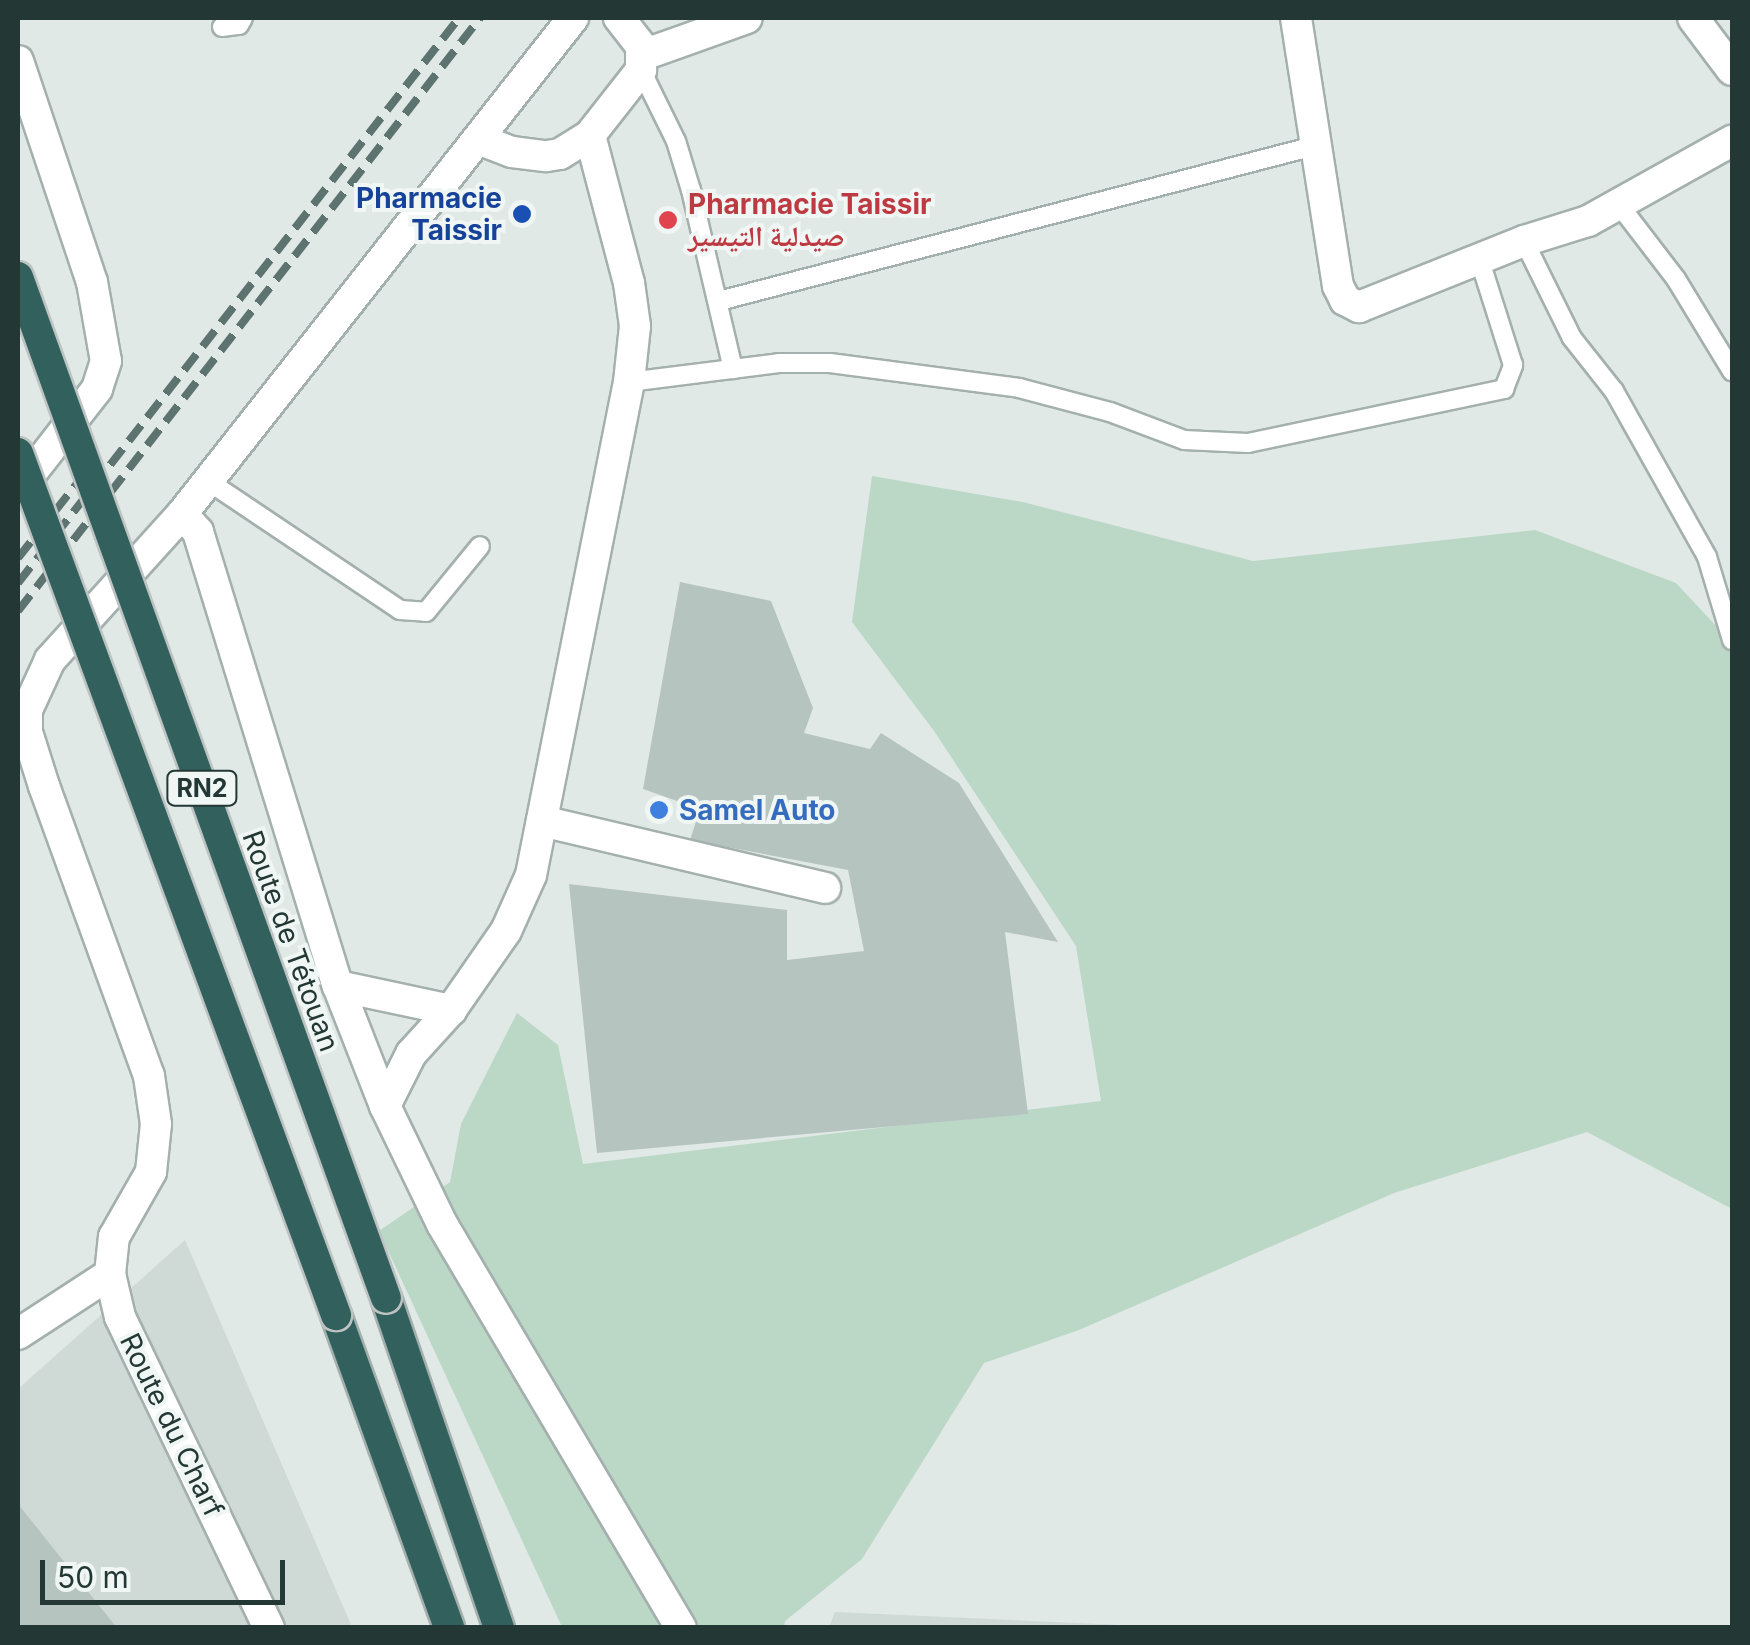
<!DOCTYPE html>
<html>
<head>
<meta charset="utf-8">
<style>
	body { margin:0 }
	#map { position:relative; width:1750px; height:1645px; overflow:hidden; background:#e0e9e6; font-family:Inter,"Noto Naskh Arabic",sans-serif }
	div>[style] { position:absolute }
	.built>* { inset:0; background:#cfd9d6 }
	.green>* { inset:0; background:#bbd8c7 }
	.building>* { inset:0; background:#b6c4c0 }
	.roads { filter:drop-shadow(2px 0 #a4b0ad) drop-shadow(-2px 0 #a4b0ad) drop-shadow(0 2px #a4b0ad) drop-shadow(0 -2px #a4b0ad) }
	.lane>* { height:18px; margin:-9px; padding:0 9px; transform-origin:9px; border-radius:9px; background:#fff }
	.street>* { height:30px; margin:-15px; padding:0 15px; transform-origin:15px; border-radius:15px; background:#fff }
	.secondary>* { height:30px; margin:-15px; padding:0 15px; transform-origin:15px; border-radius:15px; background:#fff }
	.highway>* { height:30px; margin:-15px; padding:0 15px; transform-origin:15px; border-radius:15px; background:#32615d }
	.rail>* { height:8px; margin-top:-4px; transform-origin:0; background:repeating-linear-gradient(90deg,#5d7370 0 20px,transparent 0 30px) }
	.bridges { filter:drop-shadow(2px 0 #bdc3c2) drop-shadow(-2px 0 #bdc3c2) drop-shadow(0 2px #bdc3c2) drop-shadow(0 -2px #bdc3c2) }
	.highway-bridge>* { height:30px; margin:-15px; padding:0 15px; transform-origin:15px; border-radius:15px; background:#32615d }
	.dots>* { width:28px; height:28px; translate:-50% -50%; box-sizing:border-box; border:5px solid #f0f6f4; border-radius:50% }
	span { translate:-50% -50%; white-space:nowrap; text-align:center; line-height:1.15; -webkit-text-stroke:8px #f0f6f4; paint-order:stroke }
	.shield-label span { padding:2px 8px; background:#f0f6f4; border:2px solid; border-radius:8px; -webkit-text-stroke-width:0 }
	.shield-label { font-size:25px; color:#233835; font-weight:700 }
	.transit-label { font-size:28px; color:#164399; font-weight:700 }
	.right { translate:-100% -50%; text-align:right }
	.health-label { font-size:28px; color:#be3a42; font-weight:700 }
	.left { translate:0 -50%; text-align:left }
	.shop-label { font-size:28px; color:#366cbe; font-weight:700 }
	.street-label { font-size:28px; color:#233835 }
	.frame { position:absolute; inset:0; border:20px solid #233835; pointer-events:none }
	.scale { position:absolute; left:40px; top:1560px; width:245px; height:45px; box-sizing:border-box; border:5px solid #233835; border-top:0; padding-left:12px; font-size:30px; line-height:35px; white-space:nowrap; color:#233835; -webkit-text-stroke:8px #f0f6f4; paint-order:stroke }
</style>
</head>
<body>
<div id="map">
	<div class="built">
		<div style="clip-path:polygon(185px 1240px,352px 1627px,18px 1627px,18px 1389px)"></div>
		<div style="clip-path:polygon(835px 1612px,1165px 1627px,829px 1627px)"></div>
	</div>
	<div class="green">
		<div style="clip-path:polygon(872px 476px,1023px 502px,1253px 561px,1535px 530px,1676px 583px,1732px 643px,1732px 1209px,1587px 1132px,1394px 1193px,1079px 1330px,984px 1363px,862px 1559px,785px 1621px,784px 1627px,562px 1627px,379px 1231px,450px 1182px,461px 1124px,517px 1013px,558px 1045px,583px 1164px,1101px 1101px,1076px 946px,934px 731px,852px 622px)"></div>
	</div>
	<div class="building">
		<div style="clip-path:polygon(680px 582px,771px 601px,813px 708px,804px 733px,870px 749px,881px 733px,959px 783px,1058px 942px,1005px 932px,1028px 1114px,597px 1153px,569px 884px,787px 910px,787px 960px,864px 951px,848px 870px,690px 840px,700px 809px,643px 789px)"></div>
		<div style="clip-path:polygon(18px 1504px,117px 1628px,18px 1628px)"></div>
	</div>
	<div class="roads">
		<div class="lane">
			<div style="left:222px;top:27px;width:17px;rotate:-7deg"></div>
			<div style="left:239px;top:25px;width:8px;rotate:-60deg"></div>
			<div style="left:641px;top:70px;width:79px;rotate:63.8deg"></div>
			<div style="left:676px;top:141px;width:51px;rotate:73deg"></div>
			<div style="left:691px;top:190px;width:184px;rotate:76.8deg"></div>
			<div style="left:1620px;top:206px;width:92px;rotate:52.5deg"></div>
			<div style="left:1676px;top:279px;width:108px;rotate:58.7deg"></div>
			<div style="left:1524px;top:241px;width:108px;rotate:63.7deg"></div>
			<div style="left:1572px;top:338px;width:68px;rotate:51.6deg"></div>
			<div style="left:1614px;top:391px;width:190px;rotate:60.7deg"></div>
			<div style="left:1707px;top:557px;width:87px;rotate:73.2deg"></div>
			<div style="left:719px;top:301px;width:619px;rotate:-14.6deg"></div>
			<div style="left:629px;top:382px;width:151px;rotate:-7.2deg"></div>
			<div style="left:779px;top:363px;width:51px"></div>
			<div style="left:830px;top:363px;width:191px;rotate:7.5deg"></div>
			<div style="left:1019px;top:388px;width:94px;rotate:14.8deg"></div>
			<div style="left:1110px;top:412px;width:79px;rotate:20.7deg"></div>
			<div style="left:1184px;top:440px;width:64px;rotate:2.7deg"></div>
			<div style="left:1248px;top:443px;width:262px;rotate:-11.9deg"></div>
			<div style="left:1504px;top:389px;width:26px;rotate:-69deg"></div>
			<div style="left:1513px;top:365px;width:112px;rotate:-107.6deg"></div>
			<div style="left:208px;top:481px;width:231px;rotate:33.9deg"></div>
			<div style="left:400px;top:610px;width:26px;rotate:4deg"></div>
			<div style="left:426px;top:612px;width:85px;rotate:-50.7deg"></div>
		</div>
		<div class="street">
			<div style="left:1296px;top:18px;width:271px;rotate:81.1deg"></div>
			<div style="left:1338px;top:286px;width:16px;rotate:63deg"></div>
			<div style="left:1345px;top:300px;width:16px;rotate:27deg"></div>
			<div style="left:1359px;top:307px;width:178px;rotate:-21.8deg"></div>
			<div style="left:1524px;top:241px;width:67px;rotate:-17.4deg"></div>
			<div style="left:1588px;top:221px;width:165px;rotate:-29.1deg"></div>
			<div style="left:1693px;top:18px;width:65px;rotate:53.1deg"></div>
			<div style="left:643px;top:55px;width:110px;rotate:-19.6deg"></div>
			<div style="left:18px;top:61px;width:233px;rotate:71.5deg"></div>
			<div style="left:92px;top:282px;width:80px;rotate:80deg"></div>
			<div style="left:106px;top:361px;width:29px;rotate:108deg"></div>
			<div style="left:97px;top:389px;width:128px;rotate:128deg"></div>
			<div style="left:478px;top:139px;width:36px;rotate:21deg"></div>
			<div style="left:512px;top:152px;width:35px;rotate:7deg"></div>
			<div style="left:547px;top:156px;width:13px;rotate:-9deg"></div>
			<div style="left:560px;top:154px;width:36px;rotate:-32deg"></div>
			<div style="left:590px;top:135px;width:83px;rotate:-51.9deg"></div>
			<div style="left:641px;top:70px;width:24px;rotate:-90deg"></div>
			<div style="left:641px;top:46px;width:36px;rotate:-128deg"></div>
			<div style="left:542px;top:821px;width:291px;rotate:13.3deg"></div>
			<div style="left:338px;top:986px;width:116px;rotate:12deg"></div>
			<div style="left:451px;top:1010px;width:59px;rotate:132.3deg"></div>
			<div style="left:411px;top:1054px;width:58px;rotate:116.6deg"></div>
			<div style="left:451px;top:1010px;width:96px;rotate:-55.2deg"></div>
			<div style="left:506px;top:931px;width:61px;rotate:-65.9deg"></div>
			<div style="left:531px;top:875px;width:503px;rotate:-78.76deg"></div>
			<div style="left:629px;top:382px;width:56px;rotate:-83.9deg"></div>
			<div style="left:635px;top:326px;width:43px;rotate:-97.9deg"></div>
			<div style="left:629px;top:283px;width:153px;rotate:-104.8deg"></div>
			<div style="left:18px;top:1334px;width:110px;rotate:-33.1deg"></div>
		</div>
		<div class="secondary">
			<div style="left:182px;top:514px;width:24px;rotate:48deg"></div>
			<div style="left:198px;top:532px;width:475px;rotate:72.9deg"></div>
			<div style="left:338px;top:986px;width:129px;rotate:68.6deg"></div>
			<div style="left:385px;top:1106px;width:131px;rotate:64.2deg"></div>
			<div style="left:442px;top:1224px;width:469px;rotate:59.4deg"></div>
			<div style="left:269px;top:1628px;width:345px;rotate:-115.6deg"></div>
			<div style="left:120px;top:1317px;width:44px;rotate:-103.1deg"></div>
			<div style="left:110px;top:1274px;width:37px;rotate:-84deg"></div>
			<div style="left:114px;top:1237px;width:75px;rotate:-60.4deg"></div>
			<div style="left:151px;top:1172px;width:48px;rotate:-84.1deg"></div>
			<div style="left:156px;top:1124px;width:49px;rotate:-98.3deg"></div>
			<div style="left:149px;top:1076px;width:308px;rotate:-109.9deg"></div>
			<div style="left:44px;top:786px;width:57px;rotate:-107.5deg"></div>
			<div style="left:27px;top:732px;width:22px;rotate:-90deg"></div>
			<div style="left:27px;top:710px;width:55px;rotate:-65.3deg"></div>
			<div style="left:50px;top:660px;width:197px;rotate:-47.9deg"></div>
			<div style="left:182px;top:514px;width:632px;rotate:-51.75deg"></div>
		</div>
		<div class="highway">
			<div style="left:386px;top:1298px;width:349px;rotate:71.1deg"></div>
			<div style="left:336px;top:1315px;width:333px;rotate:70.1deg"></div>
		</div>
	</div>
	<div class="rail">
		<div style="left:18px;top:558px;width:97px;rotate:-51.7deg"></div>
		<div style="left:18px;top:583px;width:717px;rotate:-52.03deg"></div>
		<div style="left:18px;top:611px;width:752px;rotate:-52.08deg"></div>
	</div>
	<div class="bridges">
		<div class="highway-bridge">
			<div style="left:18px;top:277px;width:1085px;rotate:70.18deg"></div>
			<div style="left:18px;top:453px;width:919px;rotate:69.75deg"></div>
		</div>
	</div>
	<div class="dots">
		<div style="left:522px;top:214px;background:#1a4fb4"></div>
		<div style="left:668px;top:220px;background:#e0444e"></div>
		<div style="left:659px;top:810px;background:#3f7fe0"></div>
	</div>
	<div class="shield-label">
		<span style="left:202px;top:788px">RN2</span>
	</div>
	<div class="transit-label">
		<span class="right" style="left:502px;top:214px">Pharmacie<br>Taissir</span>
	</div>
	<div class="health-label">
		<span class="left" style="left:688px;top:220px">Pharmacie Taissir<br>صيدلية التيسير</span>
	</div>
	<div class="shop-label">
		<span class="left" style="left:679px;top:810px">Samel Auto</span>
	</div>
	<div class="street-label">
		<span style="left:291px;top:941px;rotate:70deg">Route de Tétouan</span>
		<span style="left:172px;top:1425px;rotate:64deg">Route du Charf</span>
	</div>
	<div class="frame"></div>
	<div class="scale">50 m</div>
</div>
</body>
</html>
